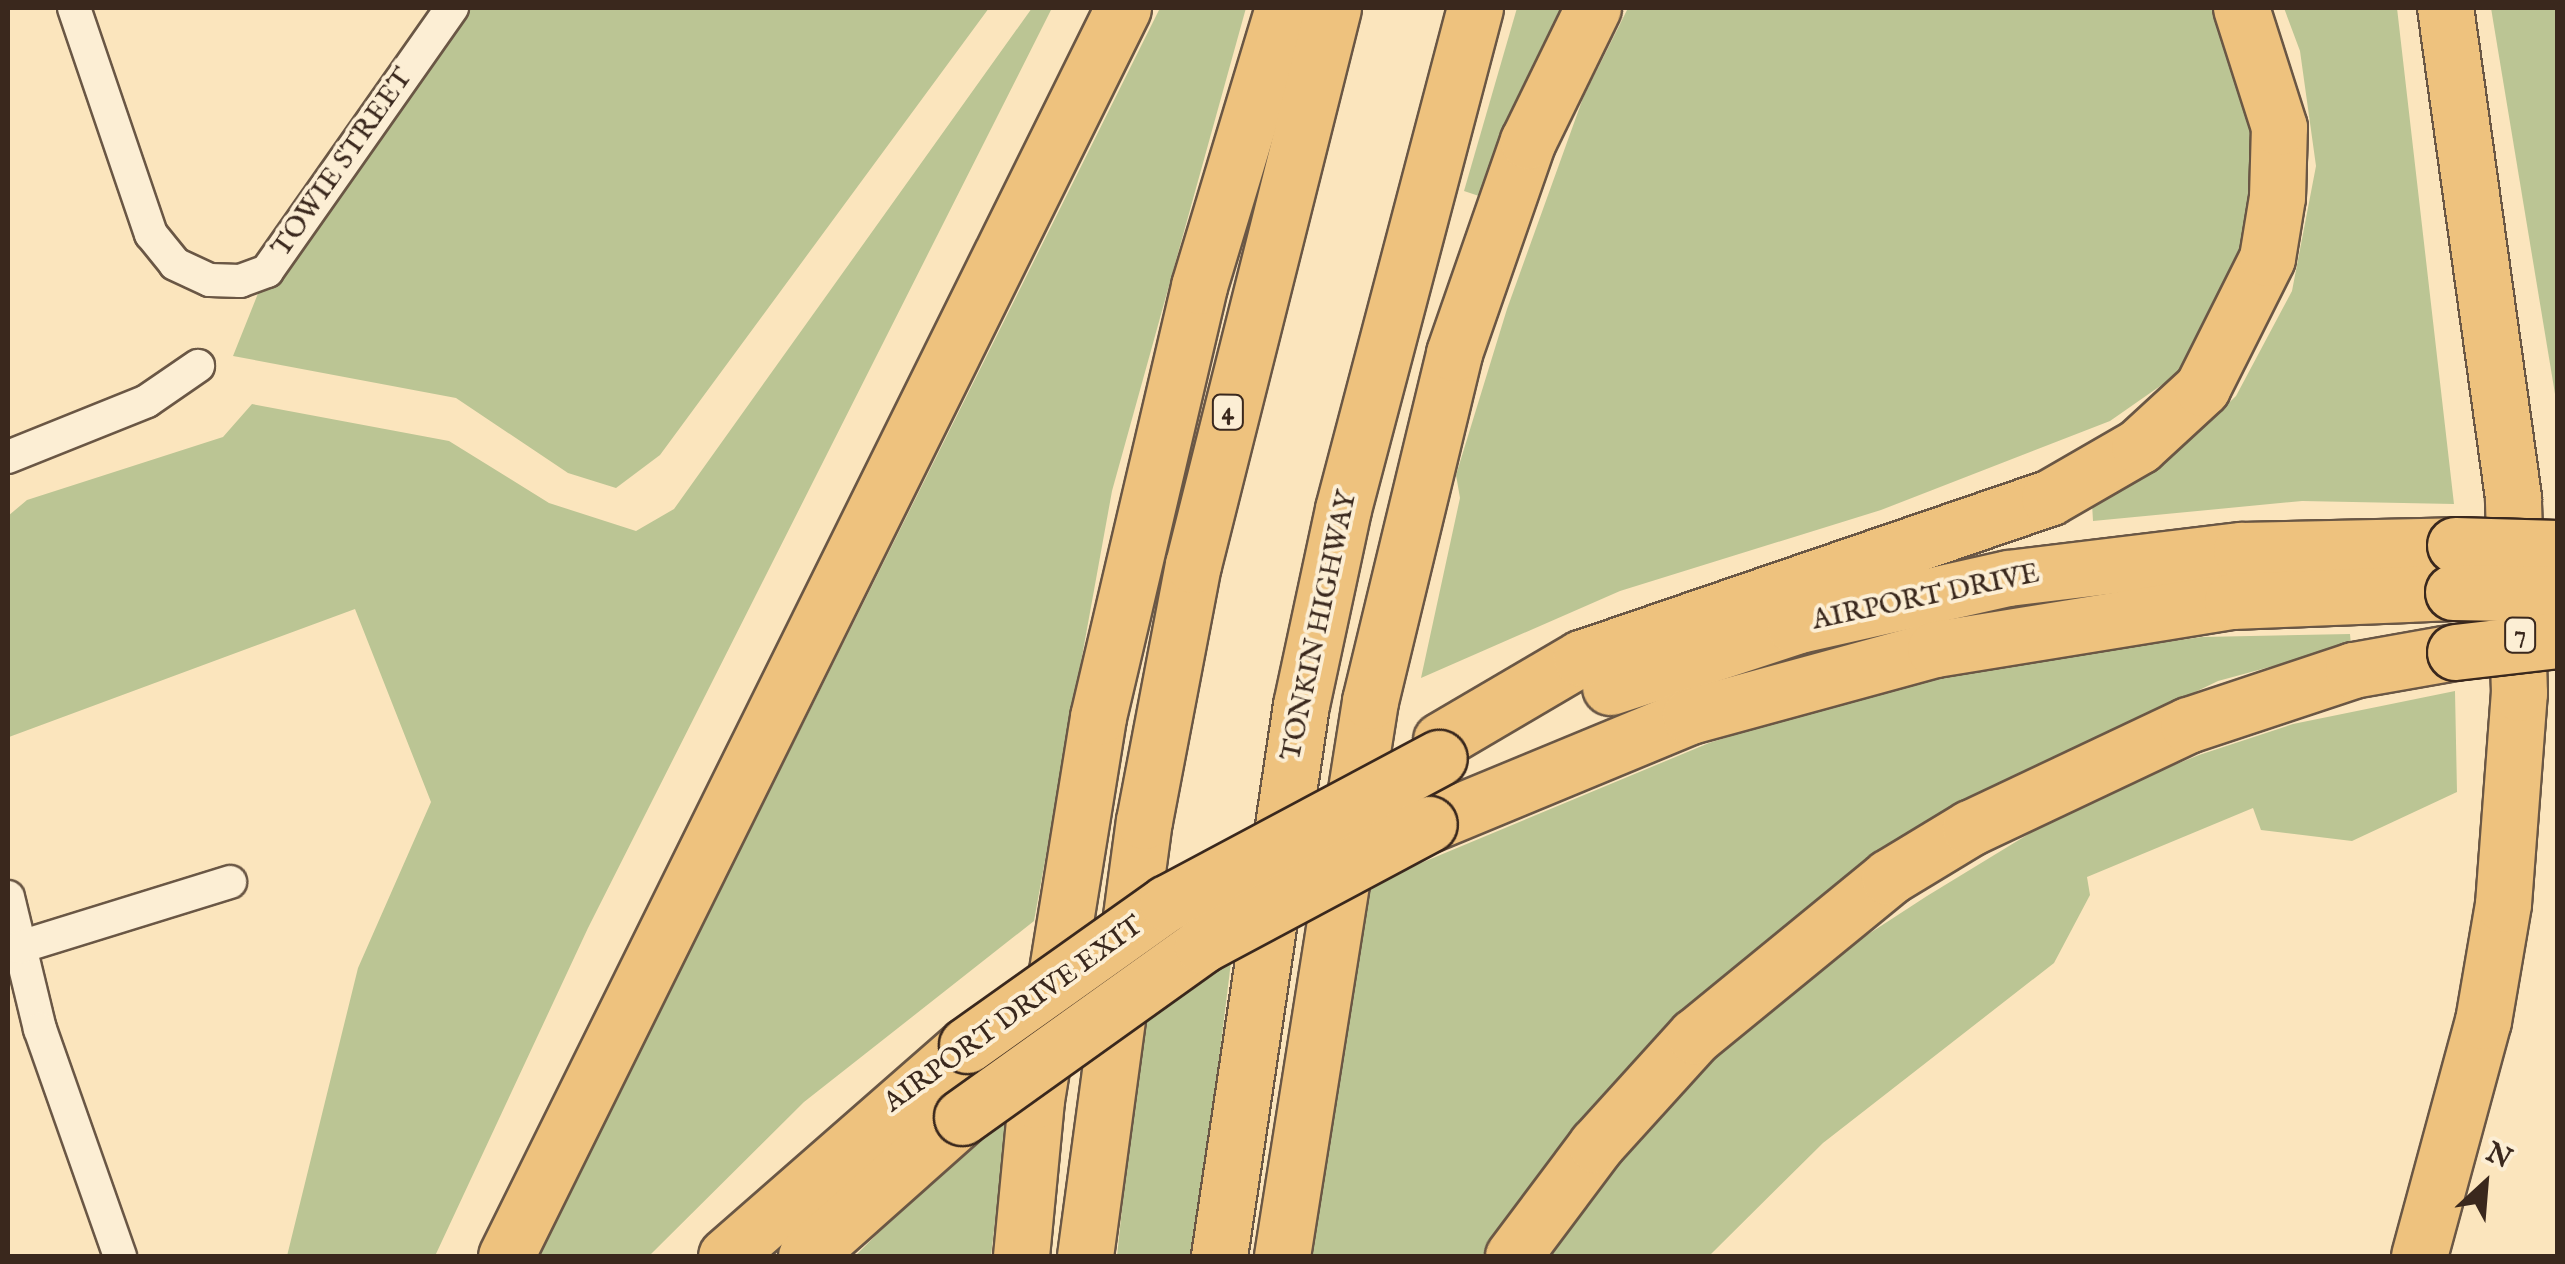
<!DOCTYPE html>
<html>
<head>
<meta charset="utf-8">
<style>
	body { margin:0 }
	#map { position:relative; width:2565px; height:1264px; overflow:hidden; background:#fbe5bd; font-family:"IM FELL English",serif }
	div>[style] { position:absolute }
	.green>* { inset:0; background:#bbc594 }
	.roads { filter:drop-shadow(2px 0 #6a5745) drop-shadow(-2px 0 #6a5745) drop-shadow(0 2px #6a5745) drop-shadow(0 -2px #6a5745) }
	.minor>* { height:32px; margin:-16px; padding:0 16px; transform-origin:16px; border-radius:16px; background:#fceed4 }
	.motorway>* { height:55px; margin:-27.5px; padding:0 27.5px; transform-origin:27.5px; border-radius:27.5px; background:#eec27e }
	.bridges { filter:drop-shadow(2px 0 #3a281d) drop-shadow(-2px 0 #3a281d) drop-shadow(0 2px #3a281d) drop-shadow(0 -2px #3a281d) }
	.motorway-bridge>* { height:55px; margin:-27.5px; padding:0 27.5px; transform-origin:27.5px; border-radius:27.5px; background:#eec27e }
	span { translate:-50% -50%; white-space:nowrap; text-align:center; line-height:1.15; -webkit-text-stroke:8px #fceed4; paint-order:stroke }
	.shield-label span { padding:2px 8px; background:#fceed4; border:2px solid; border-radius:8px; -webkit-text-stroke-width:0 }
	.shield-label { font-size:25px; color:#3a281d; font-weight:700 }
	.street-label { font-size:28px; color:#3a281d }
	.frame { position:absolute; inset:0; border:10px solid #3a281d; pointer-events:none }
	.north { position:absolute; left:2435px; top:1134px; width:100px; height:100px; -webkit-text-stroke:8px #fceed4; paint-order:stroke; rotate:26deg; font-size:28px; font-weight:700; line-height:40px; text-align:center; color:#3a281d }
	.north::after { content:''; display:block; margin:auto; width:35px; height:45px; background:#3a281d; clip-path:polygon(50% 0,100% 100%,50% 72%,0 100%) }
</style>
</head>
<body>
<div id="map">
	<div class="green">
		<div style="clip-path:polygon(452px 8px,989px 8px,660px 455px,616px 488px,568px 473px,456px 398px,233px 356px,267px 271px)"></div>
		<div style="clip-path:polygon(1032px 8px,1052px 8px,588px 928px,435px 1256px,287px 1256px,358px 968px,431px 802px,355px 609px,9px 737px,8px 516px,27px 500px,223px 437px,252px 404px,449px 441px,549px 503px,636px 531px,674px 509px)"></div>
		<div style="clip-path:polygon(1160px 8px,1246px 8px,1112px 491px,1034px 921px,804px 1102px,649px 1256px,538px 1256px)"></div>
		<div style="clip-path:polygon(1517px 8px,1564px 8px,1485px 198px,1464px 191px)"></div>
		<div style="clip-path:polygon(1628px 8px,2220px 8px,2238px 48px,2256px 160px,2245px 256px,2186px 368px,2110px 421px,1881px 510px,1620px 591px,1421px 678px,1460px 498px,1456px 475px,1507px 309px,1583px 98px)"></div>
		<div style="clip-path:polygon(2284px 8px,2397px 8px,2454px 504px,2302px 501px,2093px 521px,2092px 504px,2181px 449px,2236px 396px,2292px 291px,2316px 166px,2300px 51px)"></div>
		<div style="clip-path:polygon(2491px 8px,2557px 8px,2557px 406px)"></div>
		<div style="clip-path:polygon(2350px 634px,2351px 645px,2218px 681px,2056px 759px,1483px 1256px,1306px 1256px,1361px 888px,1709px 743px,1840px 701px,1996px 666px,2202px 637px)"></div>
		<div style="clip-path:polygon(2455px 691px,2457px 792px,2352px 841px,2261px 830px,2253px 808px,2087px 877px,2090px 895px,2054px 963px,1823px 1143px,1709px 1256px,1549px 1256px,1628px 1149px,1711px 1062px,1847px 948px,1927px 896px,2078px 804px,2199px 755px,2293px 724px)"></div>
		<div style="clip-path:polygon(1231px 962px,1195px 1256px,1117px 1256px,1142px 1019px)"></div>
		<div style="clip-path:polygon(1007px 1119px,991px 1256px,855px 1256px,951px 1161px)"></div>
	</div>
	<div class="roads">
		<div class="minor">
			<div style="left:74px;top:8px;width:239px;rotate:71.2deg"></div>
			<div style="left:151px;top:234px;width:38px;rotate:51deg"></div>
			<div style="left:175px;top:264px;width:38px;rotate:25deg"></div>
			<div style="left:210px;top:280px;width:30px;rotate:2deg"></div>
			<div style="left:240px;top:281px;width:29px;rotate:-20deg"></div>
			<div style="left:267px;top:271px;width:322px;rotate:-54.9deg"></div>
			<div style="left:8px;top:457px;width:150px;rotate:-21.9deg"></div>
			<div style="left:147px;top:401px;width:62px;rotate:-34.5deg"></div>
			<div style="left:8px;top:897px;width:136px;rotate:76.4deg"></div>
			<div style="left:40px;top:1029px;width:241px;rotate:70.6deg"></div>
			<div style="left:20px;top:947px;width:220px;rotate:-17.2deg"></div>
		</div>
		<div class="motorway">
			<div style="left:1610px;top:687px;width:195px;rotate:-18.2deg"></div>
			<div style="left:1795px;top:626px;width:218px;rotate:-12.7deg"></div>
			<div style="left:2008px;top:578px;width:235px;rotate:-6.9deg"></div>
			<div style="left:2241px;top:550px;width:214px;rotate:-1.3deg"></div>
			<div style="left:1441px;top:740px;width:162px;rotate:-30.4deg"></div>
			<div style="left:1581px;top:658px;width:495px;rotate:-18.9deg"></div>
			<div style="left:2049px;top:498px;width:104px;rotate:-30deg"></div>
			<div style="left:2139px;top:446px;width:86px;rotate:-42.6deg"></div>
			<div style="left:2202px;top:388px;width:145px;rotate:-63.4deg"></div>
			<div style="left:2267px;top:258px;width:62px;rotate:-80.7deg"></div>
			<div style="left:2277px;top:197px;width:70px;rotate:-88.4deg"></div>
			<div style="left:2279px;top:127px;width:125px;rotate:-107.7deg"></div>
			<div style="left:1429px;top:824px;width:282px;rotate:-22.5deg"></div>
			<div style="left:1690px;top:716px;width:254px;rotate:-15.3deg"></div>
			<div style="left:1935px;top:649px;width:301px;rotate:-9.2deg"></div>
			<div style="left:2232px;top:601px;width:221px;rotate:-2.3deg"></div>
			<div style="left:506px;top:1256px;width:1392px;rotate:-63.69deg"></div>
			<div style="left:726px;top:1256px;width:320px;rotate:-41.2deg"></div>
			<div style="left:806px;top:1256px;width:209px;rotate:-41.7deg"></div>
			<div style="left:1021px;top:1256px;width:157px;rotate:-84.5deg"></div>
			<div style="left:1036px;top:1100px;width:388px;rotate:-80.8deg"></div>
			<div style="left:1098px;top:717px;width:443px;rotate:-76.8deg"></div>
			<div style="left:1199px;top:286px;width:290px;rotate:-73.2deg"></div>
			<div style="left:1085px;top:1256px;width:439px;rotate:-82.3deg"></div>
			<div style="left:1144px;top:821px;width:261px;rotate:-79.2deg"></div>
			<div style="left:1193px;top:565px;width:574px;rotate:-75.89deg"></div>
			<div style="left:1219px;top:1256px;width:557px;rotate:-81.54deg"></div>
			<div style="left:1301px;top:705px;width:200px;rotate:-77.9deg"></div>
			<div style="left:1343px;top:509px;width:518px;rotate:-75.24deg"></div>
			<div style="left:1282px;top:1256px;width:562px;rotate:-80.99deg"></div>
			<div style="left:1370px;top:701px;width:358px;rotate:-76.4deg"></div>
			<div style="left:1454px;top:353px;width:225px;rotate:-70.8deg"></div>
			<div style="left:1528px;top:141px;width:148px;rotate:-64deg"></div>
			<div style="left:1513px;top:1256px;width:139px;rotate:-53.2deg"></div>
			<div style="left:1596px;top:1145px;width:147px;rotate:-47.8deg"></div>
			<div style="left:1695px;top:1036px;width:251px;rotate:-39.3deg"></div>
			<div style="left:1889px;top:877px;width:95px;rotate:-31.2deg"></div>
			<div style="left:1970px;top:828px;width:241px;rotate:-25.3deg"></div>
			<div style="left:2188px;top:725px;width:174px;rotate:-18.4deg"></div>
			<div style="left:2353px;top:670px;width:104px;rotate:-10deg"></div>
			<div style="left:2419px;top:1256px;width:244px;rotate:-74.8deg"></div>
			<div style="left:2483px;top:1021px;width:119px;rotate:-80.3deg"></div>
			<div style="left:2503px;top:904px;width:212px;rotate:-85.7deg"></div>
			<div style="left:2519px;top:693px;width:196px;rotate:-91.8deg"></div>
			<div style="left:2513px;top:497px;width:494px;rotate:-97.9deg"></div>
		</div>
	</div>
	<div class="bridges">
		<div class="motorway-bridge">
			<div style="left:2455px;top:545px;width:103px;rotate:1.7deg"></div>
			<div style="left:2453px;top:592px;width:105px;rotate:1.1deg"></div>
			<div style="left:2455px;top:652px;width:104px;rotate:-6.6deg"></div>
			<div style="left:967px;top:1045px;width:245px;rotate:-35.4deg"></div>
			<div style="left:1167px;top:903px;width:308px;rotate:-28.1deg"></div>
			<div style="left:962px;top:1117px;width:295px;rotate:-35.6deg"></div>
			<div style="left:1202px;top:945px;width:257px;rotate:-28.1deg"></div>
		</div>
	</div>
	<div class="shield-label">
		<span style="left:1228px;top:412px">4</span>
		<span style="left:2520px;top:635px">7</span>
	</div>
	<div class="street-label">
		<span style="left:343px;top:163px;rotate:-55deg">TOWIE STREET</span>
		<span style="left:1926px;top:598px;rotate:-12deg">AIRPORT DRIVE</span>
		<span style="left:1320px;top:626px;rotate:-78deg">TONKIN HIGHWAY</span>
		<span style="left:1014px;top:1015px;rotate:-36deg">AIRPORT DRIVE EXIT</span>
	</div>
	<div class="frame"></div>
	<div class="north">N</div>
</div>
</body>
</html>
